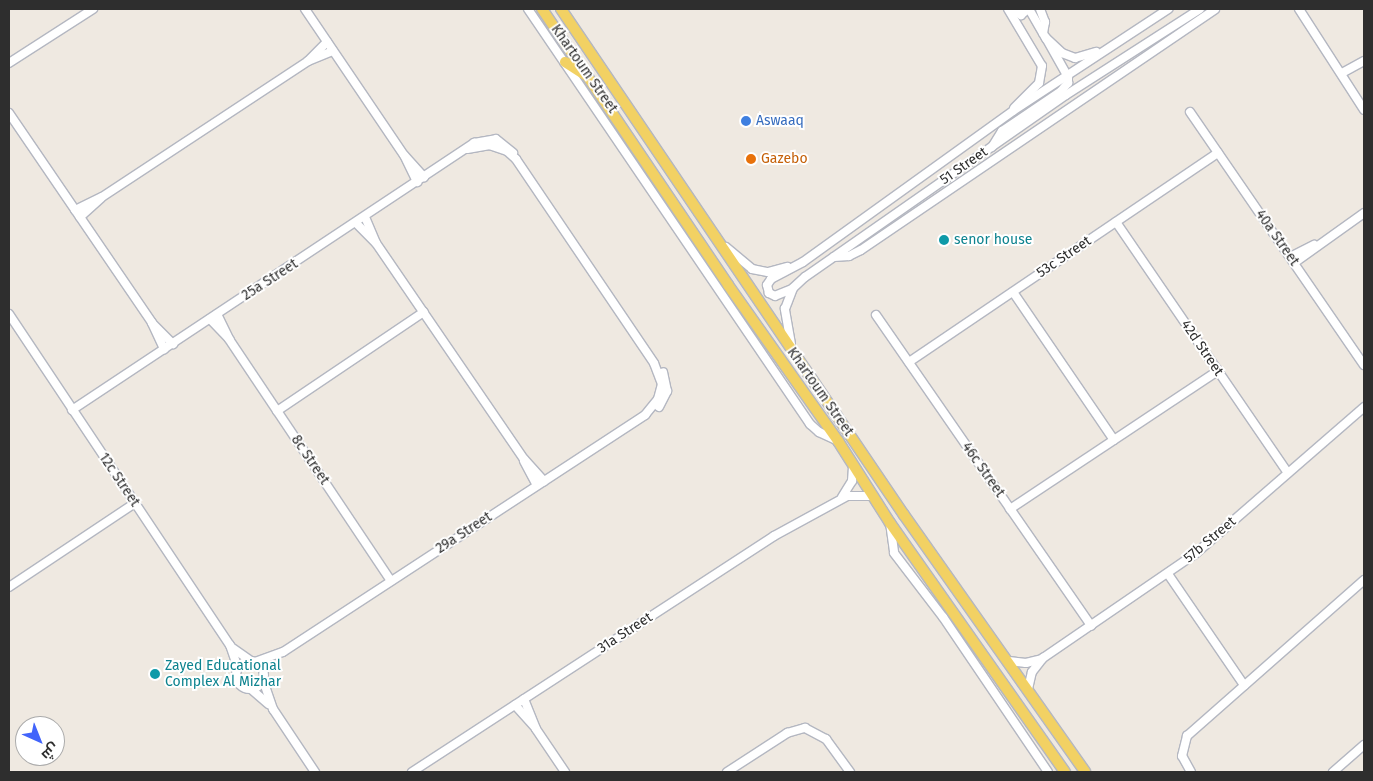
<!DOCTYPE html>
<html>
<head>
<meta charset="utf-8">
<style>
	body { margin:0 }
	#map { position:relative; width:1373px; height:781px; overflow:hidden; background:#efe9e1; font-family:"Fira Sans",Cairo,sans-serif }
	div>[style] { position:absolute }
	.roads { filter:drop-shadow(1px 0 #b4b7c1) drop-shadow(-1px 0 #b4b7c1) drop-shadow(0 1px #b4b7c1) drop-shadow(0 -1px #b4b7c1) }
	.minor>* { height:8px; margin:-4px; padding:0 4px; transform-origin:4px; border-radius:4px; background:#fff }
	.minor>.ring { margin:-4px; padding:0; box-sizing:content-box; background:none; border:8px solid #fff; border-radius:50% }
	.major>* { height:10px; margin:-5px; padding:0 5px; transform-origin:5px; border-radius:5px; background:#f2d163 }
	.dots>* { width:14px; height:14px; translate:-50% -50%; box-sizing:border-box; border:2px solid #fff; border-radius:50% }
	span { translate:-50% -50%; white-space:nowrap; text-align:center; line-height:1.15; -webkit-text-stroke:4px #fff; paint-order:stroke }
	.street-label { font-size:14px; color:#2e2e2e }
	.shop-label { font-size:14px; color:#366cbe }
	.left { translate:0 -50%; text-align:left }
	.food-label { font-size:14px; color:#c56008 }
	.culture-label { font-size:14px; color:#0d838f }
	.frame { position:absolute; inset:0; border:10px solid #2e2e2e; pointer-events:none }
	.north { position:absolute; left:15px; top:716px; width:50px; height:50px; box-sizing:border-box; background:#fff; border:1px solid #ababab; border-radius:50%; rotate:136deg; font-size:14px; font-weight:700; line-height:20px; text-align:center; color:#2e2e2e }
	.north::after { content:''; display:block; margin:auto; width:18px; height:22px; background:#4264fb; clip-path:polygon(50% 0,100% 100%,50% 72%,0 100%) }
</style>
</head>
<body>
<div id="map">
	<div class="roads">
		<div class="minor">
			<div style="left:305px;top:9px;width:176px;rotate:55.9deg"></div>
			<div style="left:404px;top:155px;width:30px;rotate:48deg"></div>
			<div style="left:528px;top:9px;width:502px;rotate:55.8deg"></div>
			<div style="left:810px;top:424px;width:12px;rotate:42deg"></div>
			<div style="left:819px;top:432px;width:21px;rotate:25deg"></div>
			<div style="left:1008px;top:9px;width:66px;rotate:59.2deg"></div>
			<div style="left:1042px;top:66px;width:17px;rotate:100deg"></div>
			<div style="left:1039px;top:83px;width:35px;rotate:135deg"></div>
			<div style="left:1012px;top:9px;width:11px;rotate:34deg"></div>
			<div style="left:1021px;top:15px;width:9px;rotate:-41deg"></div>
			<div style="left:1029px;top:9px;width:34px;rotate:60deg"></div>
			<div style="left:1046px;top:38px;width:22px;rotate:43deg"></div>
			<div style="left:1062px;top:53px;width:14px;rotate:21deg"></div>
			<div style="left:1075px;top:58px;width:22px;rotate:-16deg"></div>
			<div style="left:1040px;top:9px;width:14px;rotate:69deg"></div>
			<div style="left:1045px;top:22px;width:11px;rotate:100deg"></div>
			<div style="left:1299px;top:9px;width:120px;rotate:57.2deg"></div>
			<div style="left:308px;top:61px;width:27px;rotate:-22deg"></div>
			<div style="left:9px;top:63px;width:100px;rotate:-32.7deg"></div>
			<div style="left:1342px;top:73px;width:25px;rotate:-29deg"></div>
			<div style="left:1190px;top:112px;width:307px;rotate:55.5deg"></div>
			<div style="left:9px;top:113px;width:254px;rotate:55.7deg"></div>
			<div style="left:152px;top:323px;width:29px;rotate:65deg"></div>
			<div style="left:992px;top:147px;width:19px;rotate:-58deg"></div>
			<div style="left:1002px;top:131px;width:71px;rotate:-34.1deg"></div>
			<div style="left:1061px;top:91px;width:11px;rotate:-49deg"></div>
			<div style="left:1068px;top:83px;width:6px;rotate:-90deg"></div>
			<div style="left:1068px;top:77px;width:45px;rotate:-119.4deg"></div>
			<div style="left:405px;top:157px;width:28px;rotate:64deg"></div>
			<div style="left:75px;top:210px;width:30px;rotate:-26deg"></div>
			<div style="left:102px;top:197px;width:247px;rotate:-33.4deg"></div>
			<div style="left:308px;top:61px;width:27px;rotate:-45deg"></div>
			<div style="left:80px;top:217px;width:28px;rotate:-42deg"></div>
			<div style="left:365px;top:217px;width:28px;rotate:67deg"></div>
			<div style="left:1116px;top:222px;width:304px;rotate:55.6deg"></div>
			<div style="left:356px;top:223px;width:28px;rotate:45deg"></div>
			<div style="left:376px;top:243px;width:262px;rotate:55.6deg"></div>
			<div style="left:524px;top:459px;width:30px;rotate:48deg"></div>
			<div style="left:726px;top:247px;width:34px;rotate:40deg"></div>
			<div style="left:752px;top:269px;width:16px;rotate:11deg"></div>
			<div style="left:768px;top:272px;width:20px;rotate:-15deg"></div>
			<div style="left:834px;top:257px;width:15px;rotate:-4deg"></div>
			<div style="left:849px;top:256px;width:13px;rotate:-27deg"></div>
			<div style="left:861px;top:250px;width:428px;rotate:-34.2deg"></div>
			<div style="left:1290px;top:257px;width:27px;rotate:-27deg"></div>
			<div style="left:1294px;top:263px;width:86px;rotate:-35.5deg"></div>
			<div style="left:792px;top:289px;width:18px;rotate:158deg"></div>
			<div style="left:775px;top:296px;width:7px;rotate:-153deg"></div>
			<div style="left:769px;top:293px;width:8px;rotate:-104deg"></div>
			<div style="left:767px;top:285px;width:7px;rotate:-56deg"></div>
			<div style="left:771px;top:279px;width:36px;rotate:-28deg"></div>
			<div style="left:803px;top:262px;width:259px;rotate:-35.7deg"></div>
			<div style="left:1013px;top:111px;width:186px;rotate:-33.3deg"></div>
			<div style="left:1013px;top:292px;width:179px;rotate:55.7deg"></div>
			<div style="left:9px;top:314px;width:398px;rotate:56.3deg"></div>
			<div style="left:230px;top:645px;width:24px;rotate:71deg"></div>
			<div style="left:217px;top:314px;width:25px;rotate:64deg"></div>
			<div style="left:876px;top:315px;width:378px;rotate:55.3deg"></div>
			<div style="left:210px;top:319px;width:28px;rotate:46deg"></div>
			<div style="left:229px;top:339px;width:291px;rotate:56.2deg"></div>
			<div style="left:152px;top:323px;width:30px;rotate:45deg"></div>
			<div style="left:791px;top:344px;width:36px;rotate:-100deg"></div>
			<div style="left:785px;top:309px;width:22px;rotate:-69deg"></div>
			<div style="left:793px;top:288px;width:16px;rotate:-43deg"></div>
			<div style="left:805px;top:277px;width:318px;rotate:-34.9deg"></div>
			<div style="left:1066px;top:95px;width:159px;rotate:-32.7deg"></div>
			<div style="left:909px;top:362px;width:373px;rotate:-34.1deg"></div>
			<div style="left:659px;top:407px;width:18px;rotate:-63deg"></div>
			<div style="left:667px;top:391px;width:19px;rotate:-102deg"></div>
			<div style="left:72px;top:410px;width:483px;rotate:-33.6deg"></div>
			<div style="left:474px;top:143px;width:22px;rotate:-10deg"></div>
			<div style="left:496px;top:139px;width:22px;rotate:39deg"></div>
			<div style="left:277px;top:411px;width:177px;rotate:-34deg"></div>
			<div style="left:524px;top:461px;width:27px;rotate:62deg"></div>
			<div style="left:842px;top:497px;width:19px;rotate:-58deg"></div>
			<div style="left:852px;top:481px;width:14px;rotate:-86deg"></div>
			<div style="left:1010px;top:509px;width:250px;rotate:-33.6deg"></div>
			<div style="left:890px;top:523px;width:30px;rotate:82deg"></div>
			<div style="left:894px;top:553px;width:81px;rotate:52.6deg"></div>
			<div style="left:943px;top:617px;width:187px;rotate:55.9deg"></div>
			<div style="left:1168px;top:574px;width:135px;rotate:55.6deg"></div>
			<div style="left:9px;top:587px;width:151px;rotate:-33.7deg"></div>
			<div style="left:231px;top:647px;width:24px;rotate:35deg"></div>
			<div style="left:1009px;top:661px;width:17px;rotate:7deg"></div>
			<div style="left:1026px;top:663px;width:16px;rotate:-14deg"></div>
			<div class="ring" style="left:236px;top:661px;width:20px;height:20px"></div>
			<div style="left:255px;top:662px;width:30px;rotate:-20deg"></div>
			<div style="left:283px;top:652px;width:433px;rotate:-33.2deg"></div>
			<div style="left:645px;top:415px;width:21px;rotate:-51deg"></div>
			<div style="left:658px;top:399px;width:16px;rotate:-75deg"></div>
			<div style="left:662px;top:384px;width:22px;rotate:-111deg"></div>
			<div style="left:654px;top:363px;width:246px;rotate:-124.1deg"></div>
			<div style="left:516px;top:159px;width:12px;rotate:-138deg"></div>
			<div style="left:507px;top:151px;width:18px;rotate:-161deg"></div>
			<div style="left:490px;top:145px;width:23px;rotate:170deg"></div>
			<div style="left:263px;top:680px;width:31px;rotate:71deg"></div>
			<div style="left:273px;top:709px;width:76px;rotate:56.3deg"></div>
			<div style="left:251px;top:689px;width:23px;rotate:41deg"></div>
			<div style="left:1028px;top:689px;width:17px;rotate:-77deg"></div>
			<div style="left:1032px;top:672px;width:18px;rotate:-52deg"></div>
			<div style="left:1043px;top:658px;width:184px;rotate:-34.4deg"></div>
			<div style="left:1195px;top:554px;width:224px;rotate:-41deg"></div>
			<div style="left:524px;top:699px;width:32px;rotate:68deg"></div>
			<div style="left:536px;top:729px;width:52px;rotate:56deg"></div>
			<div style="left:515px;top:705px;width:30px;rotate:48deg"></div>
			<div style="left:412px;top:772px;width:432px;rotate:-33.1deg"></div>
			<div style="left:774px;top:536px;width:83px;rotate:-28.7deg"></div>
			<div style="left:847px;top:496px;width:25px"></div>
			<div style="left:727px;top:772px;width:72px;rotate:-33deg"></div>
			<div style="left:787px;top:733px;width:19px;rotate:-16deg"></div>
			<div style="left:805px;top:728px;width:24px;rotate:28deg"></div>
			<div style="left:826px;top:739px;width:41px;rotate:54deg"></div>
			<div style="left:1191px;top:772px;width:18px;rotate:-119deg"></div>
			<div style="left:1182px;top:756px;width:21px;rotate:-76deg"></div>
			<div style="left:1187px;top:736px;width:236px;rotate:-41.4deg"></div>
			<div style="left:1333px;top:772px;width:41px;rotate:-41.1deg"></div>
		</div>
		<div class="major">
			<div style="left:542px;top:9px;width:333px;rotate:56deg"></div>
			<div style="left:728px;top:285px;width:191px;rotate:54.8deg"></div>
			<div style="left:838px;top:441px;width:97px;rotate:57.6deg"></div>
			<div style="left:890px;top:523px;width:304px;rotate:54.9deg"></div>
			<div style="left:561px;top:9px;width:611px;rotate:55.87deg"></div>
			<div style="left:904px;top:515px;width:314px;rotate:54.8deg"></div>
			<div style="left:565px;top:62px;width:24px;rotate:33deg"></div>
		</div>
	</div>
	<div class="dots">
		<div style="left:746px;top:121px;background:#3f7fe0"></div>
		<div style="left:751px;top:159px;background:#e8710a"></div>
		<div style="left:944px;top:240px;background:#0f9aa8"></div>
		<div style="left:155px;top:674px;background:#0f9aa8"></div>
	</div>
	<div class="street-label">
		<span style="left:584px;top:69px;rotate:55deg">Khartoum Street</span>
		<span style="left:964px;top:166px;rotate:-35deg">51 Street</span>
		<span style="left:1277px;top:238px;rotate:55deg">40a Street</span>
		<span style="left:1064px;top:257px;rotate:-34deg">53c Street</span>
		<span style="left:270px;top:280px;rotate:-33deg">25a Street</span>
		<span style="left:1202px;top:348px;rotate:56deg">42d Street</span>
		<span style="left:820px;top:392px;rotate:55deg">Khartoum Street</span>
		<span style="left:310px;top:460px;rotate:56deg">8c Street</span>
		<span style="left:983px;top:470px;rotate:55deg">46c Street</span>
		<span style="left:119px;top:480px;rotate:56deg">12c Street</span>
		<span style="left:464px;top:533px;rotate:-33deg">29a Street</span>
		<span style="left:1210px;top:540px;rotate:-40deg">57b Street</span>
		<span style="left:625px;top:633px;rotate:-33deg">31a Street</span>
	</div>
	<div class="shop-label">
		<span class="left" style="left:756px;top:121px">Aswaaq</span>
	</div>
	<div class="food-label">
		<span class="left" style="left:761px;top:159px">Gazebo</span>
	</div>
	<div class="culture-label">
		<span class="left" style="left:954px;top:240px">senor house</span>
		<span class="left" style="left:165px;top:674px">Zayed Educational<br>Complex Al Mizhar</span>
	</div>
	<div class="frame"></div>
	<div class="north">ش</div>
</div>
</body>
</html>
